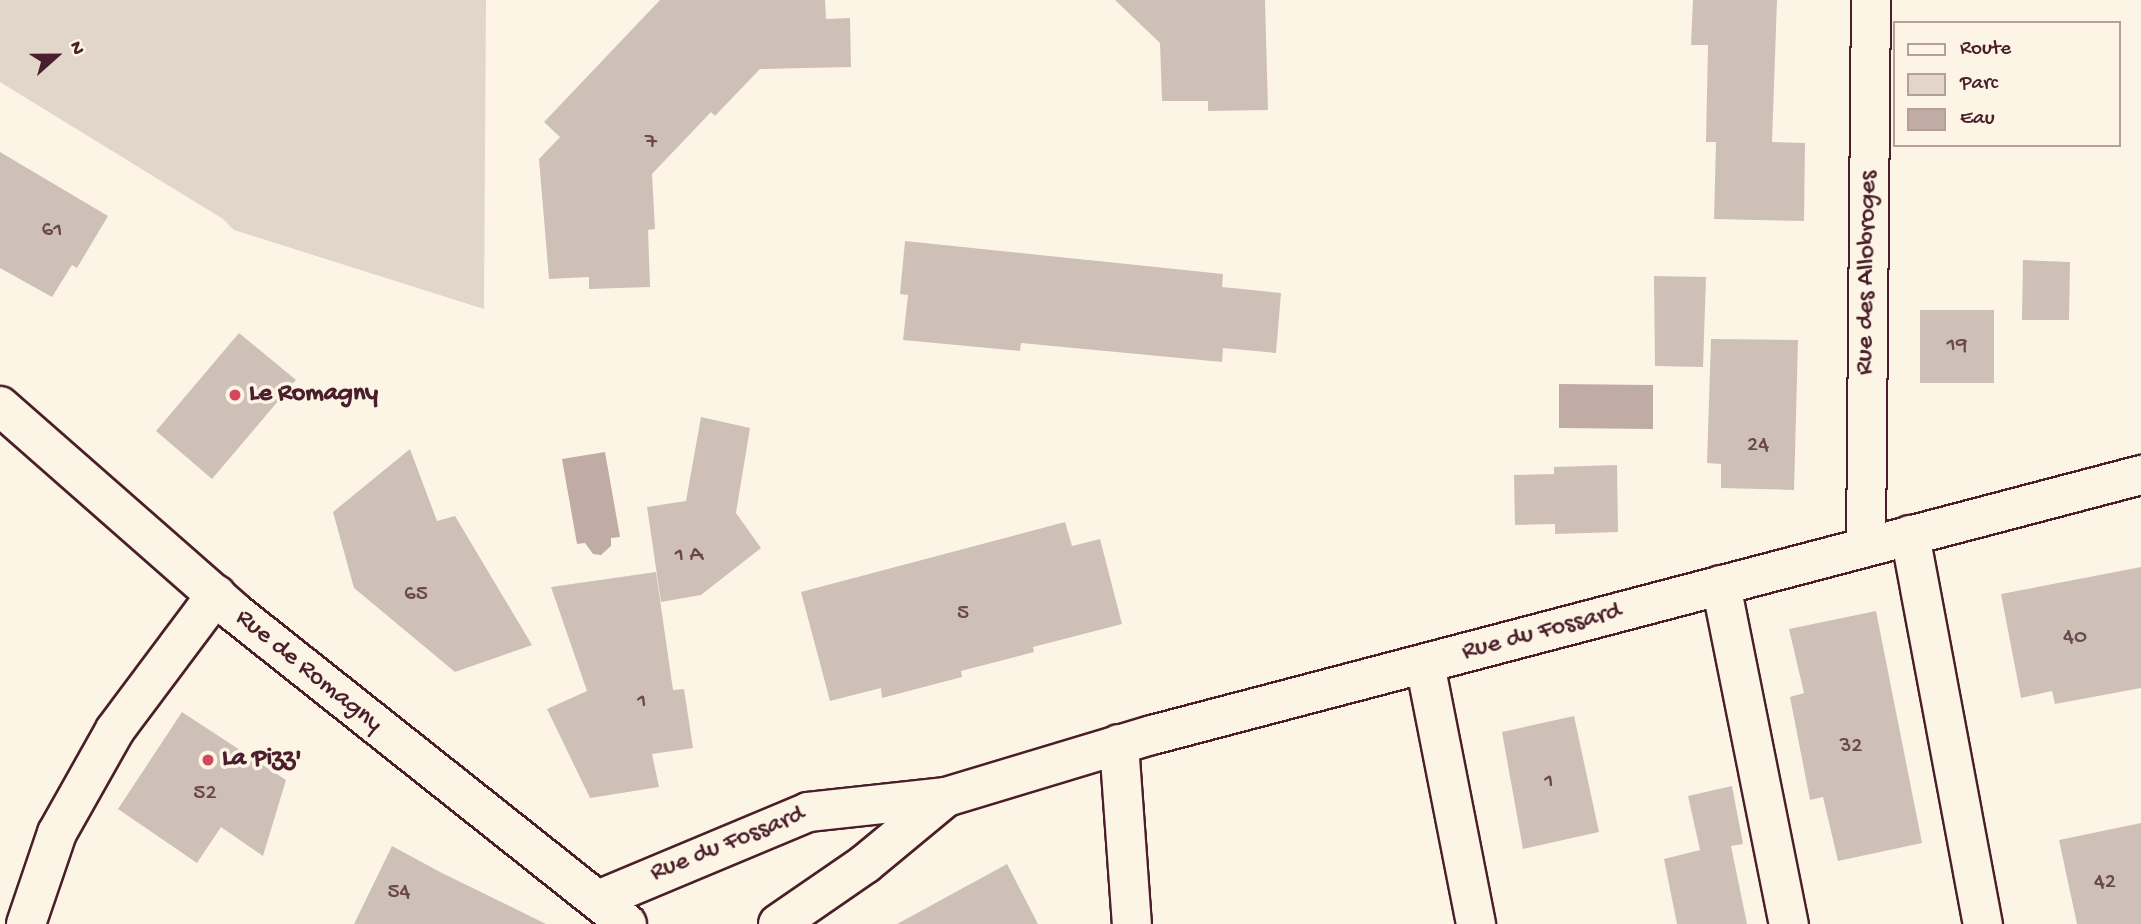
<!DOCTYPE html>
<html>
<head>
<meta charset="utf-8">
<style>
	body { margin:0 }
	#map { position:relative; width:2141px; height:924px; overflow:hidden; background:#fcf5e5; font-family:"Gochi Hand",sans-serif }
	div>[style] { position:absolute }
	.green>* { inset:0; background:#e2d5ca }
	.water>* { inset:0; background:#c0aca5 }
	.building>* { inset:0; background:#cfc0b7 }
	.roads { filter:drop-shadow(2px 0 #4a1f2b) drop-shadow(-2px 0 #4a1f2b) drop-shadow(0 2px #4a1f2b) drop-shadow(0 -2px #4a1f2b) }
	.minor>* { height:38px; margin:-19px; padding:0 19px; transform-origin:19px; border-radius:19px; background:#fcf5e5 }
	.dots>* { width:19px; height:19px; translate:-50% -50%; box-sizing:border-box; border:4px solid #fcf5e5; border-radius:50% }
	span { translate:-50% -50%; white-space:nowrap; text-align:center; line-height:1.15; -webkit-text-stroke:7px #fcf5e5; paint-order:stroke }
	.number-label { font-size:23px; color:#6b474e }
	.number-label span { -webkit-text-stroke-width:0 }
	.street-label { font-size:26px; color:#4a1f2b }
	.poi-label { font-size:26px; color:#4a1f2b; font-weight:700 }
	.left { translate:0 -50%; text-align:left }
	.legend { position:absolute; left:1893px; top:21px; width:228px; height:126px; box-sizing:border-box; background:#fcf5e5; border:2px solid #b59f9b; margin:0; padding:9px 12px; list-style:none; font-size:21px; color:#4a1f2b }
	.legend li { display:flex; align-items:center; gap:14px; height:35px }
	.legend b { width:35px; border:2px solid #b59f9b }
	.north { position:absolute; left:21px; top:21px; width:70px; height:70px; -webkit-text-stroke:5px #fcf5e5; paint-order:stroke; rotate:69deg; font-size:19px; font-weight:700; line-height:28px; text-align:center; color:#4a1f2b }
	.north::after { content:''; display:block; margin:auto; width:24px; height:32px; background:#4a1f2b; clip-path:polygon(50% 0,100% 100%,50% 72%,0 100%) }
</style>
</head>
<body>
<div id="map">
	<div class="green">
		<div style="clip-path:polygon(0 0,486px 0,484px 309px,234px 230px,223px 219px,0 82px)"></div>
	</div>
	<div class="water">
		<div style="clip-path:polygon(1559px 384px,1653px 385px,1653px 429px,1559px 428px)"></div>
		<div style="clip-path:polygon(605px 452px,620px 537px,611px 538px,611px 546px,601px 555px,593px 554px,585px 543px,577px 544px,562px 459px)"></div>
	</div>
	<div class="building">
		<div style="clip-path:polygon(660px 0,825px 0,826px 19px,850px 18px,851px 67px,760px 69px,715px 116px,711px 112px,652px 174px,655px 229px,648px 230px,650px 287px,589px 289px,589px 277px,549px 279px,539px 159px,560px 137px,544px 122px)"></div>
		<div style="clip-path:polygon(1115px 0,1265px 0,1268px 110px,1208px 111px,1208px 101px,1162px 101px,1160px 43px)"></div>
		<div style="clip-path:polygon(1693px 0,1777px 0,1772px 142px,1805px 143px,1804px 221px,1714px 219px,1716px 142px,1706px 142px,1708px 45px,1691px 45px)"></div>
		<div style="clip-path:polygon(0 152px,108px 216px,77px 268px,72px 265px,52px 297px,0 268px)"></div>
		<div style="clip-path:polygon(905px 241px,1223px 274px,1222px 287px,1281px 293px,1276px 353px,1223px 348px,1222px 362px,1021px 343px,1020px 351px,903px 340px,908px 295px,900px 294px)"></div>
		<div style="clip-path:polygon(2023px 260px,2070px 262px,2069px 320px,2022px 320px)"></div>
		<div style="clip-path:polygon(1654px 276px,1706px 277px,1703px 367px,1655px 366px)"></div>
		<div style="clip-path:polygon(1920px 310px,1994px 310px,1994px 383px,1920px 383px)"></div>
		<div style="clip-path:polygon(239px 333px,296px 380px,212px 479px,156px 431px)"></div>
		<div style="clip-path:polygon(1711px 339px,1798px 340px,1794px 490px,1721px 488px,1721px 464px,1707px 463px)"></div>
		<div style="clip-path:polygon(701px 417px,750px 428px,736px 513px,761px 548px,701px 595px,661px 602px,647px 507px,686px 501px)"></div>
		<div style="clip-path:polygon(410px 449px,437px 521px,455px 516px,532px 645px,455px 672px,354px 588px,333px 512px)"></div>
		<div style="clip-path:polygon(1617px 465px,1618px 532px,1555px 534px,1555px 524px,1515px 525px,1514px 475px,1554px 474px,1554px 467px)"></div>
		<div style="clip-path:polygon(1065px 522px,1072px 546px,1100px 539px,1122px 624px,1033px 647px,1034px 652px,961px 671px,962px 677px,882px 698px,881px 688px,830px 701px,801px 592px)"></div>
		<div style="clip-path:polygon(2141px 567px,2141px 688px,2055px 704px,2052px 691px,2021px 698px,2001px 594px)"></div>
		<div style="clip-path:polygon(656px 572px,673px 690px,684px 689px,693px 748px,652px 754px,659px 787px,590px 798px,547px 709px,587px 691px,551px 587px)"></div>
		<div style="clip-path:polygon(1876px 611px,1922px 843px,1838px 861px,1823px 797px,1810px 800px,1790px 697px,1804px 693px,1789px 629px)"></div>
		<div style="clip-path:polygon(182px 712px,286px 780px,263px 856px,221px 827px,197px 863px,118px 809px)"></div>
		<div style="clip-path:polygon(1574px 716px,1599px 832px,1523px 849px,1502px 732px)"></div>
		<div style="clip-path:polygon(1732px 786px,1743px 844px,1731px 846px,1747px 924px,1677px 924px,1664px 859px,1700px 850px,1688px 796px)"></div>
		<div style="clip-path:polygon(2141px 823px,2141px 924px,2077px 924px,2059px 840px)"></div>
		<div style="clip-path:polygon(392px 846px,440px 872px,546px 924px,354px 924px)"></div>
		<div style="clip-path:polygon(1007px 864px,1038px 924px,897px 924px)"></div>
	</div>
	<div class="roads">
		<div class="minor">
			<div style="left:0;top:406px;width:310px;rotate:41.3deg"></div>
			<div style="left:233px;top:611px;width:503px;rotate:38.46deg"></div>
			<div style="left:1910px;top:535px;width:396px;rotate:79.4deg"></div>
			<div style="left:1866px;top:546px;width:546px;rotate:-89.48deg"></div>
			<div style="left:1721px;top:585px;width:346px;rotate:78.7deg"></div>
			<div style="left:1425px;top:664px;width:265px;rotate:78.9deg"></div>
			<div style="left:1119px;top:744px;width:180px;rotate:85.9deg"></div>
			<div style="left:598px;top:900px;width:228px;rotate:-22.7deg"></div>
			<div style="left:808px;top:812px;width:139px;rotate:-6.2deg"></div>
			<div style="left:946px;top:797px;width:215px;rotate:-16.8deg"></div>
			<div style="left:1152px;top:735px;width:1023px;rotate:-14.73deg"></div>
			<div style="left:26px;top:924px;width:96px;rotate:-71.2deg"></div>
			<div style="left:57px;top:833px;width:118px;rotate:-60.6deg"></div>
			<div style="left:115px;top:730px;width:169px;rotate:-53.2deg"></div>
			<div style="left:778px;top:924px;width:106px;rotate:-34.6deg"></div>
			<div style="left:865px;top:864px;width:105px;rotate:-39.6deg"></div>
		</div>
	</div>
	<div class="dots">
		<div style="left:235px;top:395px;background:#d1495b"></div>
		<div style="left:208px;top:760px;background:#d1495b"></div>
	</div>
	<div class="number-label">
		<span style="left:651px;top:143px">7</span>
		<span style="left:52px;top:231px">61</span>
		<span style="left:1957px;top:346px">19</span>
		<span style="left:1758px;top:446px">24</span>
		<span style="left:689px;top:556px">1 A</span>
		<span style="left:416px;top:595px">65</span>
		<span style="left:963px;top:614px">5</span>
		<span style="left:2075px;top:638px">40</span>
		<span style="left:642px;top:702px">1</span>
		<span style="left:1851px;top:747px">32</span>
		<span style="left:1549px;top:782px">1</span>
		<span style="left:205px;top:794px">52</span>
		<span style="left:2105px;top:883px">42</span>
		<span style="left:399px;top:893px">54</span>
	</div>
	<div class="street-label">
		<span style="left:1868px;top:273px;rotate:-89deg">Rue des Allobroges</span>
		<span style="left:1542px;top:633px;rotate:-15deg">Rue du Fossard</span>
		<span style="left:308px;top:672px;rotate:39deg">Rue de Romagny</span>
		<span style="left:728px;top:845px;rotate:-22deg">Rue du Fossard</span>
	</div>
	<div class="poi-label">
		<span class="left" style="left:249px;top:395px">Le Romagny</span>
		<span class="left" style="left:222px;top:760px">La Pizz'</span>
	</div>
	<ul class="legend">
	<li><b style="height:9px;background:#fcf5e5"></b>Route</li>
	<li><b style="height:19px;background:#e2d5ca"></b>Parc</li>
	<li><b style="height:19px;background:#c0aca5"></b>Eau</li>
	</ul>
	<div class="north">N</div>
</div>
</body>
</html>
